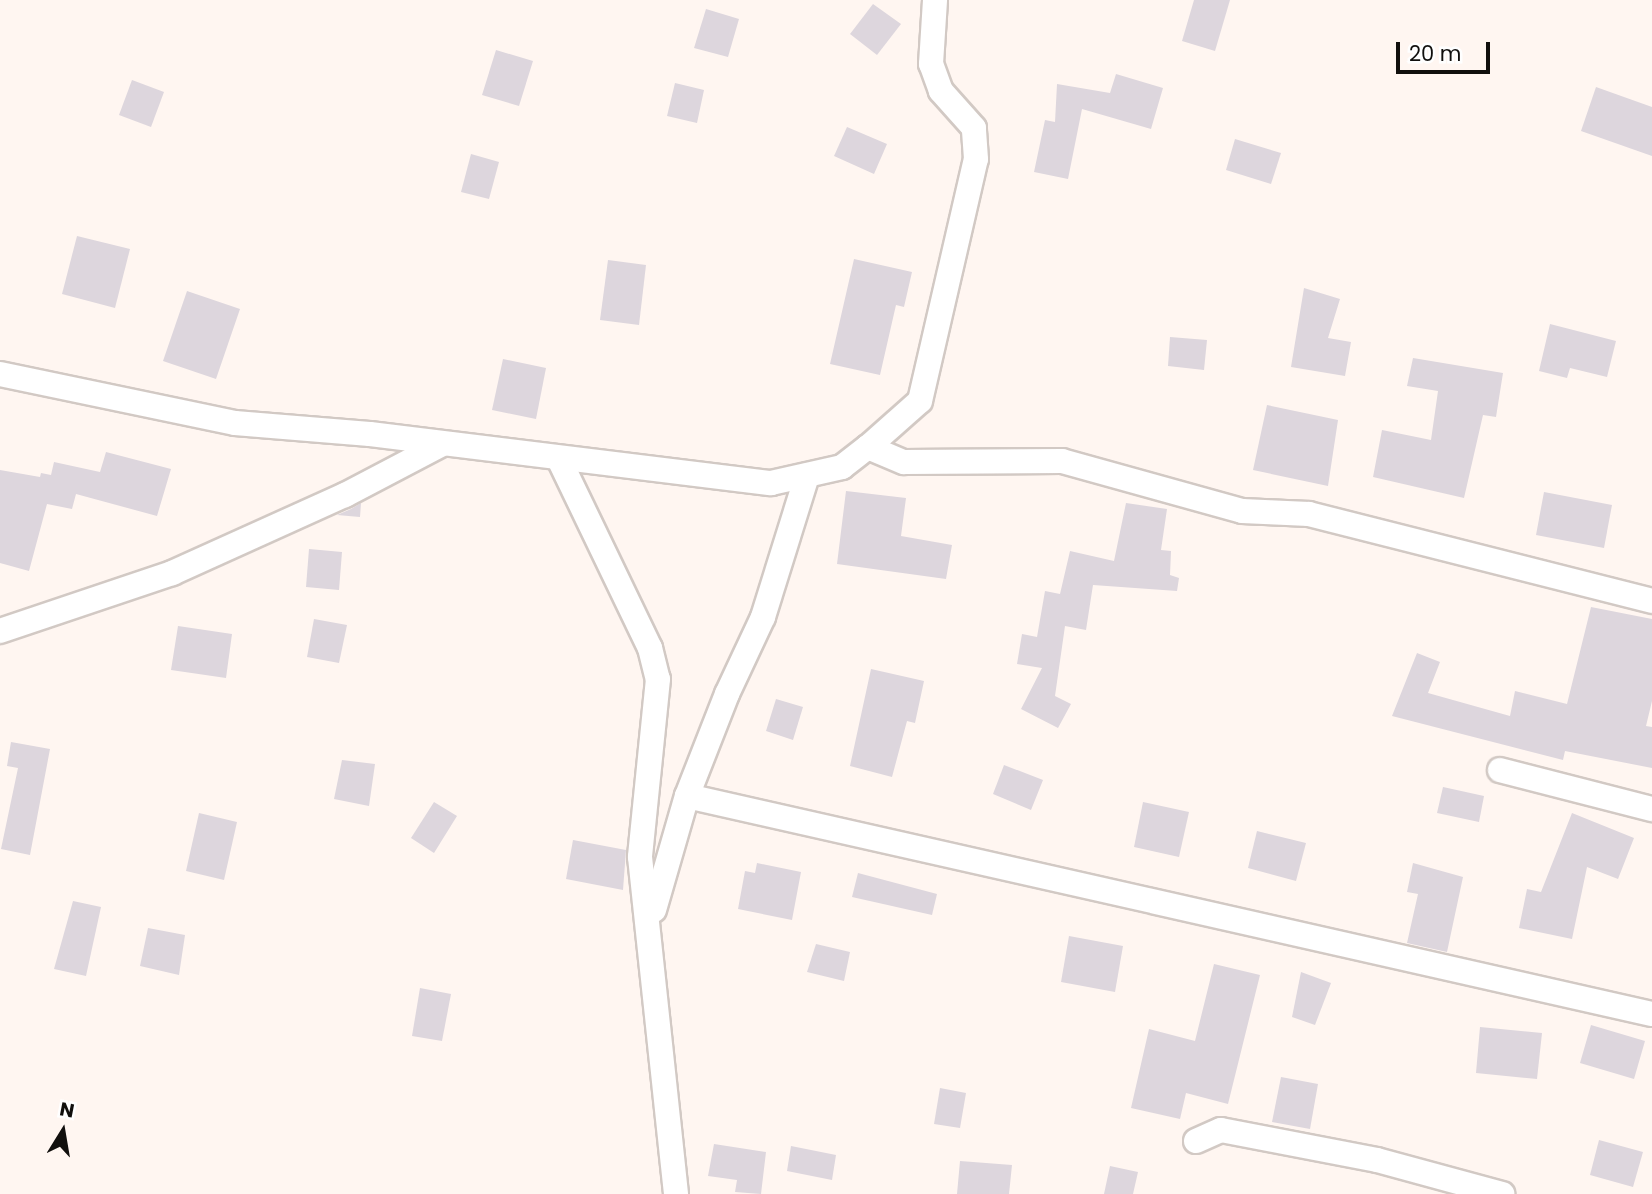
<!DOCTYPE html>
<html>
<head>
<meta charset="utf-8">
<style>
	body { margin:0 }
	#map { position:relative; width:1652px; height:1194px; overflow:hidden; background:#fff6f1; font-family:Poppins,sans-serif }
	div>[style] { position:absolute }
	.building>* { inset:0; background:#ddd6dd }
	.roads { filter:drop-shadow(2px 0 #d2c9c4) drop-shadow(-2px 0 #d2c9c4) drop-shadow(0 2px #d2c9c4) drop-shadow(0 -2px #d2c9c4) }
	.minor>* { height:24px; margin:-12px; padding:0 12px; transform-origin:12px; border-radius:12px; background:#fff }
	span { translate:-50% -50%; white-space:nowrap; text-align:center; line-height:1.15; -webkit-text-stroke:5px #fff; paint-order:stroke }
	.north { position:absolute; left:28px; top:1096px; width:70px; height:70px; -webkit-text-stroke:5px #fff; paint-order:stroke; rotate:11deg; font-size:19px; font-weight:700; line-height:28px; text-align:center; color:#110f0d }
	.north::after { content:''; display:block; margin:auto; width:24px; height:32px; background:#110f0d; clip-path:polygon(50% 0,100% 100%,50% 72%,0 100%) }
	.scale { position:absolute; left:1396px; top:42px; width:94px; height:32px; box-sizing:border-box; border:4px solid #110f0d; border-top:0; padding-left:9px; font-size:21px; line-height:24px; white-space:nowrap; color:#110f0d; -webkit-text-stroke:5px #fff; paint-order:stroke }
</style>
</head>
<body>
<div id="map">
	<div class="building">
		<div style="clip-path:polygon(1194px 0,1230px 0,1215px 51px,1182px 41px)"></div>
		<div style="clip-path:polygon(873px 4px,901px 24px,877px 55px,850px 34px)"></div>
		<div style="clip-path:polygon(706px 9px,739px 19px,728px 57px,694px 48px)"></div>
		<div style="clip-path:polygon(496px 50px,533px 61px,519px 106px,482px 95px)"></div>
		<div style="clip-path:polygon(1116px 74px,1163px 88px,1151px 129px,1082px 109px,1068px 179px,1034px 172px,1045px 120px,1055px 122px,1057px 84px,1110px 93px)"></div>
		<div style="clip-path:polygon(132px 80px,164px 92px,151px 127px,119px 115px)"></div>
		<div style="clip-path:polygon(675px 83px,704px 90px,697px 123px,667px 116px)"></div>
		<div style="clip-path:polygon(1596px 87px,1652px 107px,1652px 156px,1581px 131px)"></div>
		<div style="clip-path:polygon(847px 127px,887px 144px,874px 174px,834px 156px)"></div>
		<div style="clip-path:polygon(1235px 139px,1281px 153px,1271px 184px,1226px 170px)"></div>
		<div style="clip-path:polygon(471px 154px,499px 162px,489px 199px,461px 192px)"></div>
		<div style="clip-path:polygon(77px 236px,130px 249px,115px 308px,62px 294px)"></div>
		<div style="clip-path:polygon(854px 259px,912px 272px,904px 307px,896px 305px,880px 375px,830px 364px)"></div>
		<div style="clip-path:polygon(608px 260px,646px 265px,639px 325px,600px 320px)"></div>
		<div style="clip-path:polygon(1304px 288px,1340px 299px,1328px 338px,1351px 342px,1345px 376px,1291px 367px)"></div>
		<div style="clip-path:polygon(187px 291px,240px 309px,216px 379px,163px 361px)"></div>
		<div style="clip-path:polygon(1550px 324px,1616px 341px,1607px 377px,1570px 368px,1567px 378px,1539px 371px)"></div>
		<div style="clip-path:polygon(1170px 337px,1207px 340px,1204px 370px,1168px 366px)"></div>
		<div style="clip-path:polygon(1413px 358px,1503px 373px,1496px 417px,1483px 415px,1464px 498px,1373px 477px,1382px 430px,1431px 440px,1438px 391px,1407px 386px)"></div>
		<div style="clip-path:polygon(503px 359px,546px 368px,536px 419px,492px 410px)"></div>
		<div style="clip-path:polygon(1267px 405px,1338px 420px,1328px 486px,1253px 470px)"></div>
		<div style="clip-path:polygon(106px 452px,171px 469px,157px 516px,76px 494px,72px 509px,47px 504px,29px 571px,0 563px,0 470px,40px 477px,41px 473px,51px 475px,54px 462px,100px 472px)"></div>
		<div style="clip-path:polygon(846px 491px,906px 498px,901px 536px,952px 545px,946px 579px,837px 564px)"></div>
		<div style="clip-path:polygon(1544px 492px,1612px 505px,1604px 548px,1536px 535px)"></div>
		<div style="clip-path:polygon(361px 503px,360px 517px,337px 515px,351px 509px)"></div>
		<div style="clip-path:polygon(1126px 503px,1167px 509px,1161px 550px,1171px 551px,1170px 575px,1179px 578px,1177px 591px,1093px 585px,1086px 630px,1065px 626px,1055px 696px,1071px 704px,1058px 728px,1021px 709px,1042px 668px,1017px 664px,1022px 634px,1037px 637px,1045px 591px,1060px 594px,1070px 551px,1114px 561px)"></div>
		<div style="clip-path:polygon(309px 549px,342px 552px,339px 590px,306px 587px)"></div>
		<div style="clip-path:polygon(1591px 607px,1652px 619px,1652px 701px,1646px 726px,1652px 727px,1652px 768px,1565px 751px,1563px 760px,1392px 716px,1417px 653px,1440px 662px,1428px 693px,1510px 716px,1515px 691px,1567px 704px)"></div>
		<div style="clip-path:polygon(314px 619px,347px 625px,339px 663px,307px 657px)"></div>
		<div style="clip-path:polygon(178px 626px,232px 634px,226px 678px,171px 670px)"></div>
		<div style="clip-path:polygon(871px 669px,924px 681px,915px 723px,907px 721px,892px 777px,850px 766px)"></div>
		<div style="clip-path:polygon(776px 699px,803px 707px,793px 740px,766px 731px)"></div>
		<div style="clip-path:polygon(11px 742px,50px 749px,30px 855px,1px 849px,18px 768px,7px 766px)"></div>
		<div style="clip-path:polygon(342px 760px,375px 764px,369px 806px,334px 799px)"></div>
		<div style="clip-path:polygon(1004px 765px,1043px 780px,1031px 810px,993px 794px)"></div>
		<div style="clip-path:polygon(1443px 787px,1484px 796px,1479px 822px,1437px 813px)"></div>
		<div style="clip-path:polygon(434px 802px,457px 816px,434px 853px,411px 838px)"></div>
		<div style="clip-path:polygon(1143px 802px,1189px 812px,1179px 857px,1134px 847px)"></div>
		<div style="clip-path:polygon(199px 813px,237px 822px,224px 880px,186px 871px)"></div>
		<div style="clip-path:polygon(1572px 813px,1634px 838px,1618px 879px,1587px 867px,1572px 939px,1519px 928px,1527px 889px,1541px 892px)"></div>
		<div style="clip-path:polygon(1257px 831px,1306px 843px,1296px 881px,1248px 868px)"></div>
		<div style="clip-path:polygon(573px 840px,626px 850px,623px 890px,566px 879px)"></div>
		<div style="clip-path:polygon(757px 863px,801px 872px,792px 920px,738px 909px,745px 871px,755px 873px)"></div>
		<div style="clip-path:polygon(1413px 863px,1463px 877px,1447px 952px,1407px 943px,1418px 894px,1407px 892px)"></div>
		<div style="clip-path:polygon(858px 873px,937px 894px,932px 915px,852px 897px)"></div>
		<div style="clip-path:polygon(73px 901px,101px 907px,86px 976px,54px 969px)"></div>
		<div style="clip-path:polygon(148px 928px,185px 935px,179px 975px,140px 966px)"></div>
		<div style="clip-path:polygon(1069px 936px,1123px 946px,1115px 992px,1061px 982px)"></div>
		<div style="clip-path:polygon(816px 944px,850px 952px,844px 981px,807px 972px)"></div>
		<div style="clip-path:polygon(1214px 964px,1260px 975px,1228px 1104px,1186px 1093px,1180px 1119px,1131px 1108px,1149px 1029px,1195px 1041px)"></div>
		<div style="clip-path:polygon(1301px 972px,1331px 983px,1315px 1025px,1292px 1017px)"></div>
		<div style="clip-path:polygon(420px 988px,451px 994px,442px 1041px,412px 1036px)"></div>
		<div style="clip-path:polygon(1591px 1025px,1645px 1041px,1634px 1079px,1580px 1063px)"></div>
		<div style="clip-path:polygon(1480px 1027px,1542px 1033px,1537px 1079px,1476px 1073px)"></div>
		<div style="clip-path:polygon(1281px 1077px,1318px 1084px,1310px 1129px,1272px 1122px)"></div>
		<div style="clip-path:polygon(940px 1088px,966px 1093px,960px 1128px,934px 1124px)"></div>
		<div style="clip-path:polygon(1599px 1140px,1643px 1152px,1633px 1187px,1590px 1175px)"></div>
		<div style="clip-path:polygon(714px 1144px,766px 1152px,761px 1194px,735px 1192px,737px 1180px,708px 1176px)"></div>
		<div style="clip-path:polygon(791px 1146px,836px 1155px,832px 1180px,787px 1171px)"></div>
		<div style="clip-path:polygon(960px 1161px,1012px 1165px,1009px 1194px,957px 1194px)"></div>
		<div style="clip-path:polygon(1110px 1166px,1138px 1172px,1133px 1194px,1104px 1194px)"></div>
	</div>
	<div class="roads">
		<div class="minor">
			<div style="left:0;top:374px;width:240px;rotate:11.8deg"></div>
			<div style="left:235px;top:423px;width:135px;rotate:4.7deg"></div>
			<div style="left:370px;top:434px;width:404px;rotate:7deg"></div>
			<div style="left:771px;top:483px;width:73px;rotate:-12.7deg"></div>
			<div style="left:842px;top:467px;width:33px;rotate:-38deg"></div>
			<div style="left:868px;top:447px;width:39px;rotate:23deg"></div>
			<div style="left:904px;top:462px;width:158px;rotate:-0.4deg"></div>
			<div style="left:1062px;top:461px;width:187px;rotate:15.5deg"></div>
			<div style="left:1242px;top:511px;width:67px;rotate:2.6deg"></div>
			<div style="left:1309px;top:514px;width:354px;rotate:14.2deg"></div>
			<div style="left:868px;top:447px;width:69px;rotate:-41.5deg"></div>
			<div style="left:920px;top:401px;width:248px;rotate:-77deg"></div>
			<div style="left:976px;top:159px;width:31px;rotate:-94deg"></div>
			<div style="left:974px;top:128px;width:50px;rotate:-131.7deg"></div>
			<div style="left:941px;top:91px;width:29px;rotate:-110deg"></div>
			<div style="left:931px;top:64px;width:64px;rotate:-86.4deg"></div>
			<div style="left:559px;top:459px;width:210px;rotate:64.3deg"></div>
			<div style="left:650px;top:648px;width:32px;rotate:76deg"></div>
			<div style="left:658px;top:679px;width:179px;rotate:95.8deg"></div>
			<div style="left:640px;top:857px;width:339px;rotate:83.9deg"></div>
			<div style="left:0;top:631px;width:182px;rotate:-18.6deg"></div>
			<div style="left:172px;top:573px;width:190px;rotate:-24.3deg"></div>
			<div style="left:345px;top:495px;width:110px;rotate:-27.7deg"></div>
			<div style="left:1500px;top:770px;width:157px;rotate:14.4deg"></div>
			<div style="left:687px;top:796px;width:989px;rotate:12.73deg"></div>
			<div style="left:654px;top:910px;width:119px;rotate:-73.9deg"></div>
			<div style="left:687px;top:796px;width:110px;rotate:-68.6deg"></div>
			<div style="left:727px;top:694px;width:85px;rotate:-64.9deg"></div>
			<div style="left:763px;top:617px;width:148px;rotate:-72.7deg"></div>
			<div style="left:1196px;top:1141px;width:27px;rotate:-24deg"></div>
			<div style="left:1221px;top:1130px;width:159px;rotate:10.9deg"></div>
			<div style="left:1377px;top:1160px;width:130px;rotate:15.2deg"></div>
		</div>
	</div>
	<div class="north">N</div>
	<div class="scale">20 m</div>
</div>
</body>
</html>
